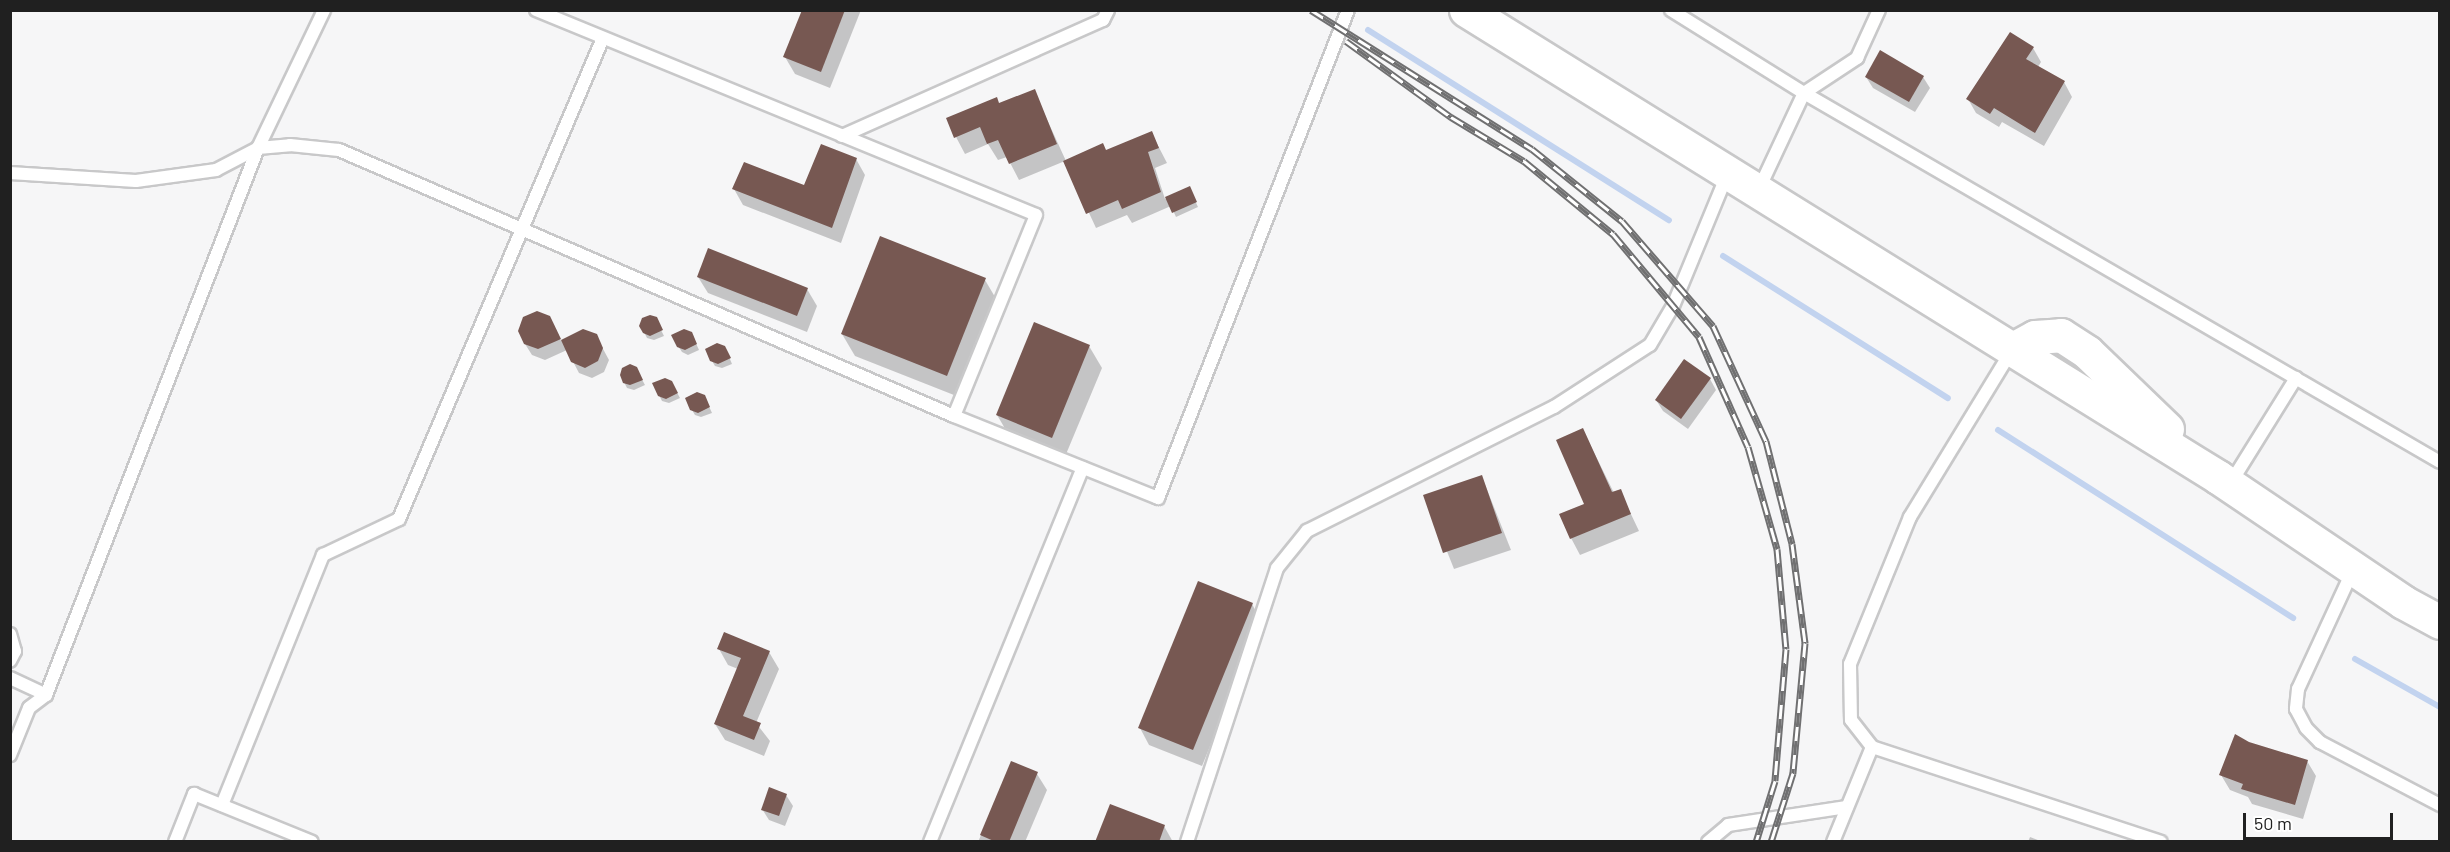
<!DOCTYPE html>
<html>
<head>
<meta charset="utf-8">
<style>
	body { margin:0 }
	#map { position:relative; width:2450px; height:852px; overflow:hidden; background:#f6f6f7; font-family:Barlow,sans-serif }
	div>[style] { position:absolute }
	.shadow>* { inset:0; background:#0003 }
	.stream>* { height:6px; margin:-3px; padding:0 3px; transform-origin:3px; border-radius:3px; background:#c2d3ef }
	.building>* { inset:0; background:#775852 }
	.roads { filter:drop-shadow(2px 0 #c8c8c9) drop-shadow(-2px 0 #c8c8c9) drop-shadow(0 2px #c8c8c9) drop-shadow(0 -2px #c8c8c9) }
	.service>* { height:12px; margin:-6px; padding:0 6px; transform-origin:6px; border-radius:6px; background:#fff }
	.secondary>* { height:33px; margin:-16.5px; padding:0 16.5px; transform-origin:16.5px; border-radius:16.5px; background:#fff }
	.rail>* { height:7px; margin-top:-3.5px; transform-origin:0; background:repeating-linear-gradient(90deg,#fff 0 14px,#707071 0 28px); box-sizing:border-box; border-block:2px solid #707071 }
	span { translate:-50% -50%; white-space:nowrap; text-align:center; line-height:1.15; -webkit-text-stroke:6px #fff; paint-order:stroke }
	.frame { position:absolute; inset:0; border:12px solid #202020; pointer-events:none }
	.scale { position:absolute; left:2243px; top:813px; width:150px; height:27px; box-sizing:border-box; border:3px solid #202020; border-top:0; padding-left:8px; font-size:18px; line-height:21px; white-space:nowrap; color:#202020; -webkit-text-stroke:4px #fff; paint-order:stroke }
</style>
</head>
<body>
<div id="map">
	<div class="shadow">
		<div style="clip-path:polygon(803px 10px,861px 10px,830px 88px,795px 74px,785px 57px)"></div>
		<div style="clip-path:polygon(2033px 48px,2041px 62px,2038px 67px,2064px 82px,2072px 97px,2044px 146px,2002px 122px,1999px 127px,1976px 113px,1968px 99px)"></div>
		<div style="clip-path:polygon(1866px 77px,1923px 77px,1930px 88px,1915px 112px,1873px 88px)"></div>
		<div style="clip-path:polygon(1034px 91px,1066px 161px,1107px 152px,1151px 132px,1167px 163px,1155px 168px,1165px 199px,1189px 188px,1198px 207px,1176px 217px,1171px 206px,1132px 223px,1127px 215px,1096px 228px,1065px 161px,1019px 180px,1007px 157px,998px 160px,988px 144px,965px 154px,956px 137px,1000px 105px)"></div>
		<div style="clip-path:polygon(856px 159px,865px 175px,841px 243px,743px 205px,734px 189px,805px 187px)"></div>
		<div style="clip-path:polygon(698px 277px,807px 289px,817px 306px,807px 332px,708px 293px)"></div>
		<div style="clip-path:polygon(985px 280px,998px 302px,959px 397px,855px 356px,842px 334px)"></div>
		<div style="clip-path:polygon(657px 322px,664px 336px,654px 340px,647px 338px,644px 332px)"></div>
		<div style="clip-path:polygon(556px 329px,561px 341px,584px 331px,596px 336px,609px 360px,604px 372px,592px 378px,579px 373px,567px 350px,545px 360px,532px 355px,525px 344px)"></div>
		<div style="clip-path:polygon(694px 339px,699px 350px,688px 355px,682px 352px,678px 346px)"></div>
		<div style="clip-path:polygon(1089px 346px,1102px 368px,1064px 459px,1010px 437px,997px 415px)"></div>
		<div style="clip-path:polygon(727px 352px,732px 364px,722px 368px,715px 366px,712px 361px)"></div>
		<div style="clip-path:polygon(639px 374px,645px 385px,634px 390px,627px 388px,624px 382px)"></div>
		<div style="clip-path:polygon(1710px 379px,1716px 390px,1688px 429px,1663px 411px,1656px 400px)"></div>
		<div style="clip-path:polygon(674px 387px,680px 398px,669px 403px,662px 401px,659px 395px)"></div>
		<div style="clip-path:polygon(707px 402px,712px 413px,701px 417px,695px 415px,692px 410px)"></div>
		<div style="clip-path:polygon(1583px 430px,1614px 493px,1620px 491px,1639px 531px,1580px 555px,1571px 538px,1586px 504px)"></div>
		<div style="clip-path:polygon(1482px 477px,1511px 550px,1454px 569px,1425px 496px)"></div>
		<div style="clip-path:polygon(1252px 604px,1261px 621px,1202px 766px,1149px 745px,1140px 728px)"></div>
		<div style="clip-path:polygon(719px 649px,769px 652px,779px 669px,756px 723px,770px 741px,764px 756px,725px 740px,715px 724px,738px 669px,728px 665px)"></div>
		<div style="clip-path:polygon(2249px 744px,2307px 761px,2316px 776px,2303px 819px,2252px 804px,2248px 797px,2230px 790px,2221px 775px)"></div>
		<div style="clip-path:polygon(1012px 763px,1037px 774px,1047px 790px,1025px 842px,978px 842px)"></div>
		<div style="clip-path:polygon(786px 795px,793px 806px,785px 826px,769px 820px,762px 809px)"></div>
		<div style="clip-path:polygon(1164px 826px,1173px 842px,1097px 842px)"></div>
		<div style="clip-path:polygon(2030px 837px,2043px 842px,2028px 842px)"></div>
	</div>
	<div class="stream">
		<div style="left:1368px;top:30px;width:356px;rotate:32.3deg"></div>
		<div style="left:1723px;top:256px;width:266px;rotate:32.3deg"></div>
		<div style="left:1998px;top:430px;width:350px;rotate:32.5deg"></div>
		<div style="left:2355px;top:659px;width:98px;rotate:29.5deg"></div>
	</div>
	<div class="building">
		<div style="clip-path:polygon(802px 10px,845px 10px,821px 72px,783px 57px)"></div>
		<div style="clip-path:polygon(2010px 32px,2034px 47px,2026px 59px,2065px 81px,2035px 133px,1994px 108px,1990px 114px,1966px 99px)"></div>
		<div style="clip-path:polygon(1880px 50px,1924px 76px,1909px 102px,1865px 77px)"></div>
		<div style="clip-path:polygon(1035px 89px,1057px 144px,1009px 164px,998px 140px,987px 144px,980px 127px,954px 138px,946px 118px,997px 97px,999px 103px)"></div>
		<div style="clip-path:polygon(1152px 131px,1159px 148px,1148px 152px,1161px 192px,1122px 209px,1118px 200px,1086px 214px,1063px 161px,1103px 143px,1106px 150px)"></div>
		<div style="clip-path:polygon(821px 144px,857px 158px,832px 228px,732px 189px,744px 162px,804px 185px)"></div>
		<div style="clip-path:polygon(1190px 186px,1197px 202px,1172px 213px,1165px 197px)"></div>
		<div style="clip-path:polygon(880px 236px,986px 278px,947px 376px,841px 334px)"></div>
		<div style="clip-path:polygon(708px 248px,808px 288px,797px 316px,697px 277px)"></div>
		<div style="clip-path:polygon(537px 311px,550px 316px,561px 339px,538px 349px,524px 344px,518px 331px,523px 317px)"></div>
		<div style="clip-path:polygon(650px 315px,657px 317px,663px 330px,650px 336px,643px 333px,639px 326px,642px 318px)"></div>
		<div style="clip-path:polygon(1034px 322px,1090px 345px,1052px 438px,996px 415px)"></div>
		<div style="clip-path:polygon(583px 329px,597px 334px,603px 348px,598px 361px,585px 368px,571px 362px,561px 340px)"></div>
		<div style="clip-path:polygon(684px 329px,692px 332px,697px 344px,685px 350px,677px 347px,671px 335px)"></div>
		<div style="clip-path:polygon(717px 343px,725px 346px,731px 358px,718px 364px,710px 361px,705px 349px)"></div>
		<div style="clip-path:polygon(1684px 359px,1711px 378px,1681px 419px,1655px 400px)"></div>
		<div style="clip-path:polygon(630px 364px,637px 367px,643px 380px,630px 385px,623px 383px,620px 375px,622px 368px)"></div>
		<div style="clip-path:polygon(665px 378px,672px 381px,678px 393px,666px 399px,658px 396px,652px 383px)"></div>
		<div style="clip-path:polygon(697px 392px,705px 395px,710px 407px,698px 413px,690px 410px,685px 398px)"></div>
		<div style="clip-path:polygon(1583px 428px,1612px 492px,1621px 489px,1631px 514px,1570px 539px,1559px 514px,1584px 504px,1556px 440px)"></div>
		<div style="clip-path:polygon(1482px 475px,1502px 533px,1443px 553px,1423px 495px)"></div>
		<div style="clip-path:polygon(1198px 581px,1253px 603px,1193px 750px,1138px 728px)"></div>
		<div style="clip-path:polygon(724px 632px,770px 651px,743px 716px,761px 723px,754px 740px,714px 724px,741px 658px,717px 649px)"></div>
		<div style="clip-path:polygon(2235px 734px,2249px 742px,2308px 760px,2295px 805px,2241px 789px,2243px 784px,2219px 775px)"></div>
		<div style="clip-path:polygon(1011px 761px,1038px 772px,1009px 842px,996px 842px,980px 835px)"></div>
		<div style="clip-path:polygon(769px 787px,787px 794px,779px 816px,761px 810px)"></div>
		<div style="clip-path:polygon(1110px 804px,1165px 825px,1159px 842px,1095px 842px)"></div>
	</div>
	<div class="roads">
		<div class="service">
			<div style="left:536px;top:10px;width:540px;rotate:22.29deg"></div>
			<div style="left:1036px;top:215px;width:217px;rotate:112.2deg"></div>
			<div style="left:1671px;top:10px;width:157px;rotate:32deg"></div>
			<div style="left:1804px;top:93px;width:735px;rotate:30.12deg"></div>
			<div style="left:842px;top:136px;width:286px;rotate:-24deg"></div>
			<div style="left:1103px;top:20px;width:11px;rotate:-63deg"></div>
			<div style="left:10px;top:173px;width:126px;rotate:3.6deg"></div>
			<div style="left:136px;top:181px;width:81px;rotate:-7.8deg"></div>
			<div style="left:216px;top:170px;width:47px;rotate:-27.6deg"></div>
			<div style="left:258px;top:148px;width:32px;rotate:-5deg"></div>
			<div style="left:290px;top:145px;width:49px;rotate:5.8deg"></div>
			<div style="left:339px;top:150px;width:670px;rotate:23.39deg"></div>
			<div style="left:954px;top:416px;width:220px;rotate:21.9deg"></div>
			<div style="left:1158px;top:498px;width:524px;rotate:-68.73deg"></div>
			<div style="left:1758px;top:191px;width:108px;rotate:-64.9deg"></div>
			<div style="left:1804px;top:93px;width:64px;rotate:-33.4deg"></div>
			<div style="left:1857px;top:58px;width:53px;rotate:-65.4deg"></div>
			<div style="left:2012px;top:350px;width:196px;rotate:121.4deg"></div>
			<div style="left:1910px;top:517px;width:159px;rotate:112.2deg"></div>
			<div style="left:1850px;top:664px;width:56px;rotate:89deg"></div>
			<div style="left:1851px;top:720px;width:34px;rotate:52deg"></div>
			<div style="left:1872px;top:747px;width:304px;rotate:18.2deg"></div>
			<div style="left:2230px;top:484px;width:125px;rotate:-58.1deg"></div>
			<div style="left:2353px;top:570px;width:131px;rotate:114.8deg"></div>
			<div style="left:2298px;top:689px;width:20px;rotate:96deg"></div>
			<div style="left:2296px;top:709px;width:21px;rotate:62deg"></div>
			<div style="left:2306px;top:728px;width:20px;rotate:45deg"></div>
			<div style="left:2320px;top:742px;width:136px;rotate:27.7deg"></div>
			<div style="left:10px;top:634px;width:18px;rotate:74deg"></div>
			<div style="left:15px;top:651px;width:11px;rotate:117deg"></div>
			<div style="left:10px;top:678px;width:40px;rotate:25deg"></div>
			<div style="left:46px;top:695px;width:21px;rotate:143deg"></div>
			<div style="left:29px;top:708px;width:51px;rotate:112deg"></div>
			<div style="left:46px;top:695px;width:587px;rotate:-68.82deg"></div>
			<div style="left:258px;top:148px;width:153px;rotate:-64.4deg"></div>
			<div style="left:222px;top:805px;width:270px;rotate:-68deg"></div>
			<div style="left:323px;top:555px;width:84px;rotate:-25.3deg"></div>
			<div style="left:399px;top:519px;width:522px;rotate:-67.02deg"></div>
			<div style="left:175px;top:842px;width:52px;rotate:-68.4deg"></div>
			<div style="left:194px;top:794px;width:127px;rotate:22.1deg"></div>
			<div style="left:930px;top:842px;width:404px;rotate:-67.8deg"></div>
			<div style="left:1187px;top:842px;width:288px;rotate:-71.8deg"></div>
			<div style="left:1277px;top:568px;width:48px;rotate:-51deg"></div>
			<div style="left:1307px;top:531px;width:276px;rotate:-26.7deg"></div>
			<div style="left:1554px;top:407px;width:114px;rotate:-32.9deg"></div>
			<div style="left:1650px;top:345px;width:45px;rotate:-59.5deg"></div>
			<div style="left:1673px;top:306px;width:142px;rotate:-67.6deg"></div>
			<div style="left:1708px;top:842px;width:26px;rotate:-40deg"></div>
			<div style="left:1728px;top:825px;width:120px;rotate:-8.6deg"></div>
			<div style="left:1833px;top:842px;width:103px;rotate:-67.7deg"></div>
		</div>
		<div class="secondary">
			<div style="left:1466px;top:10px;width:885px;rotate:31.84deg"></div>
			<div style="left:2218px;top:477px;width:223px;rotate:34deg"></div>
			<div style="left:2403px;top:602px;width:42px;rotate:28.4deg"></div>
			<div style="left:2013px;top:349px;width:25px;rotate:-29deg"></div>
			<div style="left:2035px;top:337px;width:26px;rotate:-4deg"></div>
			<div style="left:2061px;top:335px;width:31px;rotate:33deg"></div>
			<div style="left:2087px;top:352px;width:111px;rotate:43.9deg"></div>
		</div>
	</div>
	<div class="rail">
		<div style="left:1311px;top:10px;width:261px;rotate:32.2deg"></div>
		<div style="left:1532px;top:149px;width:115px;rotate:38.7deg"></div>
		<div style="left:1622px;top:221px;width:139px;rotate:49.1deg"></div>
		<div style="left:1713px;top:326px;width:127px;rotate:65.3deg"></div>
		<div style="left:1766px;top:441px;width:106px;rotate:75.8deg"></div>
		<div style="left:1792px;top:544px;width:100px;rotate:82.5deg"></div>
		<div style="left:1805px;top:643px;width:131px;rotate:95.3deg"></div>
		<div style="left:1793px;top:773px;width:72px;rotate:107.7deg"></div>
		<div style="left:1346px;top:41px;width:130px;rotate:35.9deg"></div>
		<div style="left:1451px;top:117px;width:85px;rotate:31.1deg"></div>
		<div style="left:1524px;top:161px;width:115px;rotate:39.4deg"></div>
		<div style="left:1613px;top:234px;width:134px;rotate:50.1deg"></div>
		<div style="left:1699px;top:337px;width:120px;rotate:66deg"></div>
		<div style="left:1748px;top:447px;width:106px;rotate:74.1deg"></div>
		<div style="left:1777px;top:549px;width:100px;rotate:84.9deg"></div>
		<div style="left:1786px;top:649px;width:132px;rotate:94.8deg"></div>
		<div style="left:1775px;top:781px;width:64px;rotate:107.3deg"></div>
	</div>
	<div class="frame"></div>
	<div class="scale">50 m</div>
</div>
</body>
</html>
